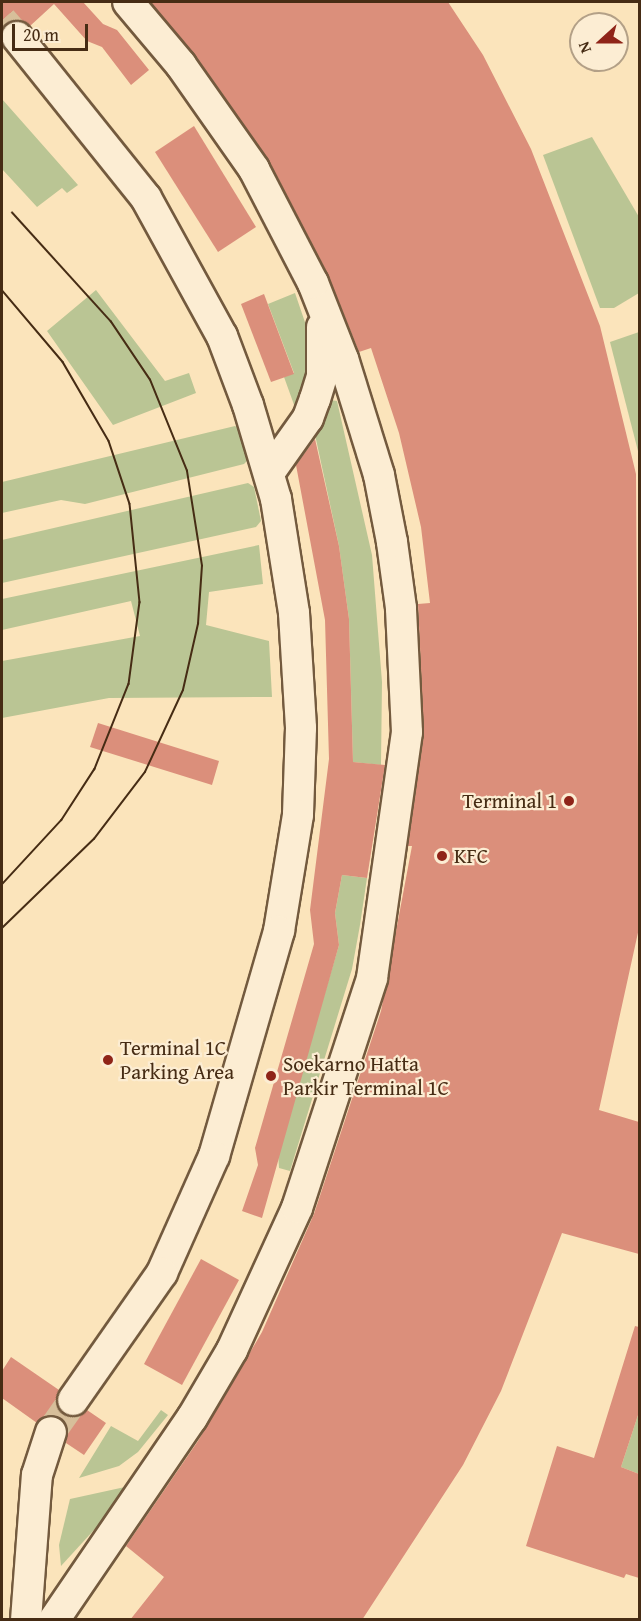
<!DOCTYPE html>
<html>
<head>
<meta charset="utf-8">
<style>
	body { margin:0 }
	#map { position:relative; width:641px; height:1621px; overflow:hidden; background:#fbe4bb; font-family:"Gentium Book Plus",serif }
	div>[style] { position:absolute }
	.green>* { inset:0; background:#bac594 }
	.building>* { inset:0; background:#db8f7b }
	.minor-tunnel>* { height:30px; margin-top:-15px; transform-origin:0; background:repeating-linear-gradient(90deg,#d7bf9a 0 30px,transparent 0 45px) }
	.roads { filter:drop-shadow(2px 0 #735a3e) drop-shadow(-2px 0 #735a3e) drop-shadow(0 2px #735a3e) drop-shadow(0 -2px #735a3e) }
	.minor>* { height:30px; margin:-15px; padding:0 15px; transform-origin:15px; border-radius:15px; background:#fcedd3 }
	.tram>* { height:1.5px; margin:-0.75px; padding:0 0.75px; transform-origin:0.75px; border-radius:0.75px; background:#462c14 }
	.dots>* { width:16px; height:16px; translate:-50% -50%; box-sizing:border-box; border:3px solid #fcedd3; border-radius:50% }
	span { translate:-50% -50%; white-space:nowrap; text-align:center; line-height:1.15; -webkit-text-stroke:4.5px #fcedd3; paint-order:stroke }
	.poi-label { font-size:21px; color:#462c14 }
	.right { translate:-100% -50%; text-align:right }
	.left { translate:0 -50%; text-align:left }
	.frame { position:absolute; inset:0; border:3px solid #462c14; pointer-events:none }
	.north { position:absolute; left:569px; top:12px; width:60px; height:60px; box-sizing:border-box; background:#fcedd3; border:2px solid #b3a087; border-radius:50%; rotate:249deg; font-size:16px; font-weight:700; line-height:24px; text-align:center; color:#462c14 }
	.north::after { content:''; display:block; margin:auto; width:21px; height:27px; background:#8f2418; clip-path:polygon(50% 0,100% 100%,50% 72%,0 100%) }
	.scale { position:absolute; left:12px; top:24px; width:76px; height:27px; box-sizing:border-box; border:3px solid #462c14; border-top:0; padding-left:8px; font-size:18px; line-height:21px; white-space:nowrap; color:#462c14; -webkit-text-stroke:4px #fcedd3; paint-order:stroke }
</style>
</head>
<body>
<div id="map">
	<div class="green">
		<div style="clip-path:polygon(2px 99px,78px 185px,67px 193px,62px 188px,37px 207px,2px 169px)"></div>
		<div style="clip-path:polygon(592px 137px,639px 217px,639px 293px,614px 308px,600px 308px,543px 155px)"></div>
		<div style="clip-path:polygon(96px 290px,165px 381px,189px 373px,196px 393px,113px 425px,47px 331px)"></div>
		<div style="clip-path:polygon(295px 293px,309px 334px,312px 370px,297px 413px,284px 377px,294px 373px,268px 304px)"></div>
		<div style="clip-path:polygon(639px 332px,640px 332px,639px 455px,610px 342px)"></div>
		<div style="clip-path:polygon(330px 400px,337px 401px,372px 555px,382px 682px,381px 765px,353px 762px,349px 619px,339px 546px,314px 430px)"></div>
		<div style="clip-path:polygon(235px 426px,242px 431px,248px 460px,244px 464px,85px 504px,61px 500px,2px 513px,2px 482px)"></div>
		<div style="clip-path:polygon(248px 483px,254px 487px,261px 521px,256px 527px,2px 583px,2px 540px)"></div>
		<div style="clip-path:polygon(259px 545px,263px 584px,209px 592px,206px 625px,269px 641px,272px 697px,109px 698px,2px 718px,2px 661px,140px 636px,131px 601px,2px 630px,2px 599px)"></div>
		<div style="clip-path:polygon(342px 875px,367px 878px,360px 925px,352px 969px,290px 1171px,279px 1168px,278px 1152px,339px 945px,335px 913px)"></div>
		<div style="clip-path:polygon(161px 1410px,168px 1415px,138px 1452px,119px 1466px,79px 1478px,111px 1426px,138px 1441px)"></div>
		<div style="clip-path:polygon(639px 1412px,639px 1474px,621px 1467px)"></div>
		<div style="clip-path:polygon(125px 1487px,126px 1495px,61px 1566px,59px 1545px,70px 1499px)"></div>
	</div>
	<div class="building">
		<div style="clip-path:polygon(2px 2px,83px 2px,103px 24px,117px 30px,149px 70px,131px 85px,102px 47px,87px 41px,54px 4px,30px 26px,15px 20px,2px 30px)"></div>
		<div style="clip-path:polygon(150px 2px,448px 2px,483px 55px,531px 149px,600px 326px,636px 474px,639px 928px,599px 1110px,639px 1122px,639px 1254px,562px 1233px,501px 1391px,463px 1465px,362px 1620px,130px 1620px,164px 1577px,126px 1546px,198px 1441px,262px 1332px,314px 1214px,381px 1011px,412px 846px,408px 846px,424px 734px,418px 604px,430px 603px,421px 527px,399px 433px,371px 348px,359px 352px,328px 275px,268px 159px,195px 55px)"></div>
		<div style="clip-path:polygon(194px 126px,256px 227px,218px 252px,155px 152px)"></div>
		<div style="clip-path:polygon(264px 294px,294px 374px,271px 382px,241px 304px)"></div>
		<div style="clip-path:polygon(315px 439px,339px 546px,349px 619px,353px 762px,385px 765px,367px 878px,342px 875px,335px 913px,339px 945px,262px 1218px,242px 1211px,258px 1165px,255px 1148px,314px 944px,310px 910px,329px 759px,325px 620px,296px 465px)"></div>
		<div style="clip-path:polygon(98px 723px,219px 761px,212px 785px,90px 747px)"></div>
		<div style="clip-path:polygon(201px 1259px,239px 1280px,182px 1385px,144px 1364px)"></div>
		<div style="clip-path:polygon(635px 1326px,639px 1327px,639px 1412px,621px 1467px,639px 1474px,639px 1578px,626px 1574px,624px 1578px,526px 1546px,557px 1446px,594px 1458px)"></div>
		<div style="clip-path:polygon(11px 1357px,59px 1390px,57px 1407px,64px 1414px,80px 1416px,87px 1410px,106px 1423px,84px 1455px,66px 1443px,68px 1429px,63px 1420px,48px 1415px,37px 1423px,2px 1398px,2px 1371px)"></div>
	</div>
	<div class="minor-tunnel">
		<div style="left:2px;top:20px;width:23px;rotate:49deg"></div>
		<div style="left:51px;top:1432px;width:39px;rotate:-55deg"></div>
	</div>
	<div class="roads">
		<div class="minor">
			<div style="left:17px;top:37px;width:206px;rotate:51.3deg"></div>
			<div style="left:146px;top:198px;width:158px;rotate:61.2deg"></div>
			<div style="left:222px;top:336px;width:74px;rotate:69.4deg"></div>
			<div style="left:248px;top:405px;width:98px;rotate:73.4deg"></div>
			<div style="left:276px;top:499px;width:115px;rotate:81deg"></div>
			<div style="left:294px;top:613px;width:115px;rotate:86.5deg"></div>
			<div style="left:301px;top:728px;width:87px;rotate:92deg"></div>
			<div style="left:298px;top:815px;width:118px;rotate:99.3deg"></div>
			<div style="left:279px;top:931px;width:234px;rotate:106.1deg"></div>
			<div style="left:214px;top:1156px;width:128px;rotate:114deg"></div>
			<div style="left:162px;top:1273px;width:155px;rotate:125deg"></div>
			<div style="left:269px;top:473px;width:67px;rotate:-54.7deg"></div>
			<div style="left:308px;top:418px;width:20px;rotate:-70deg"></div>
			<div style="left:315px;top:399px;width:24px;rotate:-73deg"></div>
			<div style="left:322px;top:376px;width:49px;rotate:-90deg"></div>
			<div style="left:26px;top:1620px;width:145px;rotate:-85.7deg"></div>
			<div style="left:37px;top:1475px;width:45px;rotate:-72deg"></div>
			<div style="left:54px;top:1620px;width:245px;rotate:-55.7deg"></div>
			<div style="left:192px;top:1418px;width:79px;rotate:-59.5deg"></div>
			<div style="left:232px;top:1350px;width:156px;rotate:-65.4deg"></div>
			<div style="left:297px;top:1208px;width:242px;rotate:-71.9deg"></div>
			<div style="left:372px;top:978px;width:248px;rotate:-81.9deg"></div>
			<div style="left:407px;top:732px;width:124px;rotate:-92.8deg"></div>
			<div style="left:401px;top:608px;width:67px;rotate:-97.8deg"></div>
			<div style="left:392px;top:542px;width:68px;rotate:-101deg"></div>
			<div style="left:379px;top:475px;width:121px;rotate:-107.2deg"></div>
			<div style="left:343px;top:359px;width:82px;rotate:-111.5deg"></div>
			<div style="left:313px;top:283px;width:128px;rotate:-117.4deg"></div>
			<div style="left:254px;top:169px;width:127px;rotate:-125.1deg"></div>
			<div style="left:181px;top:65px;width:82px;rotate:-130.1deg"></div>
		</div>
	</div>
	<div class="tram">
		<div style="left:2px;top:290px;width:94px;rotate:49.7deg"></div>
		<div style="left:63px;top:362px;width:91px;rotate:59.8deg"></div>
		<div style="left:109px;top:441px;width:66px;rotate:71.6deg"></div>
		<div style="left:130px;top:504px;width:99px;rotate:84.2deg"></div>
		<div style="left:140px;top:602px;width:83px;rotate:97.6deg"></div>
		<div style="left:129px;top:684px;width:92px;rotate:111.8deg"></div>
		<div style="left:95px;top:769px;width:61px;rotate:122.9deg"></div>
		<div style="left:62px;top:820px;width:88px;rotate:132.7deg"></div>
		<div style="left:2px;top:928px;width:128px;rotate:-44.1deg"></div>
		<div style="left:94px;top:839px;width:84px;rotate:-52.7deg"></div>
		<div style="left:145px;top:772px;width:90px;rotate:-65.1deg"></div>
		<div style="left:183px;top:690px;width:68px;rotate:-77.2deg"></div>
		<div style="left:198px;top:624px;width:58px;rotate:-86.1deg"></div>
		<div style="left:202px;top:566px;width:96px;rotate:-99deg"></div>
		<div style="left:187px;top:471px;width:98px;rotate:-112.1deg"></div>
		<div style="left:150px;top:380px;width:70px;rotate:-123.9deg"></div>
		<div style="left:111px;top:322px;width:147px;rotate:-132.2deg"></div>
	</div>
	<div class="dots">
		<div style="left:569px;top:801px;background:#8f2418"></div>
		<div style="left:442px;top:856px;background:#8f2418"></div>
		<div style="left:108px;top:1060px;background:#8f2418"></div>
		<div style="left:271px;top:1076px;background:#8f2418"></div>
	</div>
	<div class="poi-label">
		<span class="right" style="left:557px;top:801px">Terminal 1</span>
		<span class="left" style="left:454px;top:856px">KFC</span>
		<span class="left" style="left:120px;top:1060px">Terminal 1C<br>Parking Area</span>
		<span class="left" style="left:283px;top:1076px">Soekarno Hatta<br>Parkir Terminal 1C</span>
	</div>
	<div class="frame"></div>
	<div class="north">N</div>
	<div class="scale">20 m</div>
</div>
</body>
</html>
